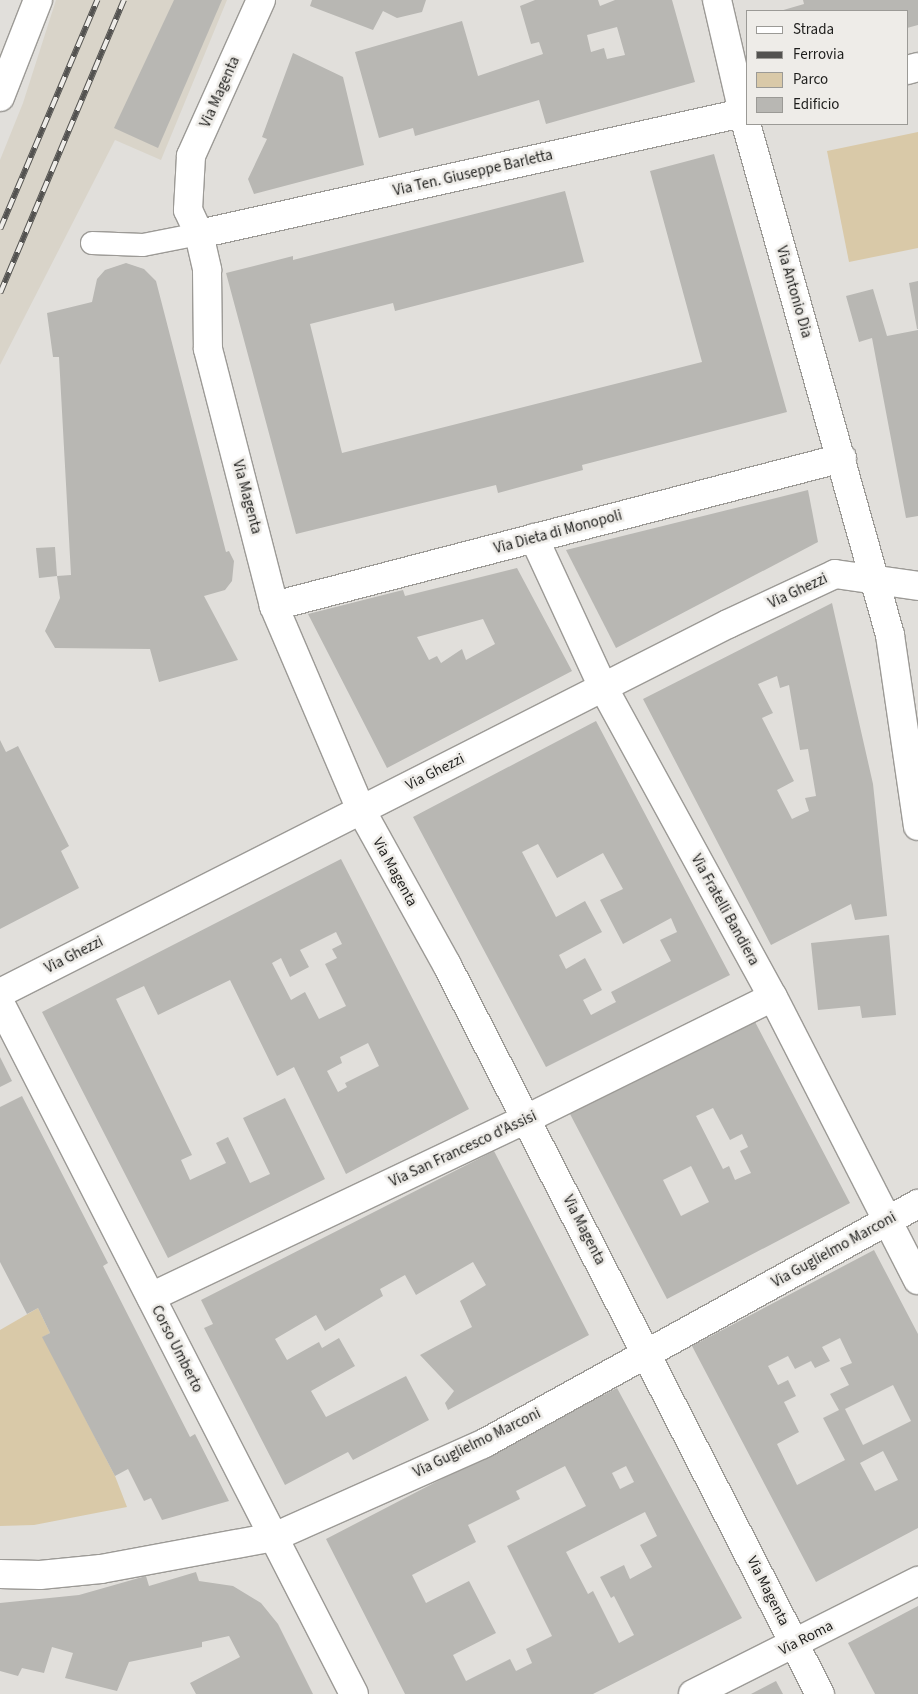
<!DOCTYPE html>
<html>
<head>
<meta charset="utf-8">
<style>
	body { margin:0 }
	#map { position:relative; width:918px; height:1694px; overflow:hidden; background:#e1dfdb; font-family:"Source Sans 3",sans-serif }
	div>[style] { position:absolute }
	.built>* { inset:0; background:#d9d4c9 }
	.green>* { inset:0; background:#d9c9a8 }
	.building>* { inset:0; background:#b8b7b3 }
	.roads { filter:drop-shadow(1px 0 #9c9a96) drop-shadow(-1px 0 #9c9a96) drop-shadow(0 1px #9c9a96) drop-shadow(0 -1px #9c9a96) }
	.service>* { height:22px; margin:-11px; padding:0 11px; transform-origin:11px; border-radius:11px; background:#fff }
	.pedestrian>* { height:28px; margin:-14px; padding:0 14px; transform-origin:14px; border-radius:14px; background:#fff }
	.minor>* { height:28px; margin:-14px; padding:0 14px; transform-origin:14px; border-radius:14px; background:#fff }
	.rail>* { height:5.5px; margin-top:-2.75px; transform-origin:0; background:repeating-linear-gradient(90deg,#eeece8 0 11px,#535250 0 22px); box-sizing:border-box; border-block:1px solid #535250 }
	span { translate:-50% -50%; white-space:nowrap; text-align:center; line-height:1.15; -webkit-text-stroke:5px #eeece8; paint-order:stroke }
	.street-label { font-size:15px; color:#1e1e1c }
	.legend { position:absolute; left:746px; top:10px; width:162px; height:115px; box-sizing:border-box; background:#eeece8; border:1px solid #9b9a96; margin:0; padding:6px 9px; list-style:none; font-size:15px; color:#1e1e1c }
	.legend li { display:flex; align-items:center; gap:10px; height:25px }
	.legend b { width:25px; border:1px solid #9b9a96 }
</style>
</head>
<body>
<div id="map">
	<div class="built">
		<div style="clip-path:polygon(56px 0,227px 0,161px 160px,115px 140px,0 365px,0 160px,23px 103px)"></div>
	</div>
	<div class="green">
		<div style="clip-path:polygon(918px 132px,918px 248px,849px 262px,827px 151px)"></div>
		<div style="clip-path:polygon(38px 1308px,50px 1333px,43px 1337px,115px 1476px,127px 1507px,34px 1525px,0 1526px,0 1330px)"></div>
	</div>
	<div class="building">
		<div style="clip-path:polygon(174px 0,222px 0,158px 148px,114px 128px)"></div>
		<div style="clip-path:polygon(312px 0,426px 0,422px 12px,397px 18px,383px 11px,373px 30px,310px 6px)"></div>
		<div style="clip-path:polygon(evenodd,535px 0,598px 0,600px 6px,615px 0,672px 0,695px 82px,546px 124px,539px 100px,415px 136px,413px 128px,379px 138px,355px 52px,462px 21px,478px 76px,543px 54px,539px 42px,531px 44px,520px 6px,535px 0,617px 27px,625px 55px,607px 59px,604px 48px,591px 52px,587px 35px,617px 27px)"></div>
		<div style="clip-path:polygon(803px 0,918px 0,918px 25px,907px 28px,907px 11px,780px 11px,804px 4px)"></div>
		<div style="clip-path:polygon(293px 53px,343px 77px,364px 165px,254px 194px,248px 179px,267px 139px,262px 137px)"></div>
		<div style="clip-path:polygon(714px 154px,787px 412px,582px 465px,583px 470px,498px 493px,496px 485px,296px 534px,226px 273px,293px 256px,293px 260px,565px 191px,584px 262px,395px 311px,393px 303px,310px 324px,342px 453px,702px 362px,650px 171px)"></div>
		<div style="clip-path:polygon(126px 263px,144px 269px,156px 281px,226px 552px,229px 551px,234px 561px,232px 581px,225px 590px,204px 596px,238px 660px,159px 682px,150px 649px,55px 648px,45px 631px,60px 598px,57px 576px,71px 575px,59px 357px,53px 357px,47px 313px,92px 302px,97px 279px,105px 270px)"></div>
		<div style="clip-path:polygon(918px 281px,918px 329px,917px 329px,909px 283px)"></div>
		<div style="clip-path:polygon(873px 289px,887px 336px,918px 330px,918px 516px,906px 518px,872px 338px,859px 342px,846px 296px)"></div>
		<div style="clip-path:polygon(808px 490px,818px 542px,616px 648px,566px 550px)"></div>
		<div style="clip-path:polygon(55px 547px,57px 576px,39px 578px,36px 548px)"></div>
		<div style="clip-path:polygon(evenodd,517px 568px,572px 671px,387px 768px,308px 614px,403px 590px,405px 596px,517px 568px,483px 619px,495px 644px,466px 660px,462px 649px,441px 663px,437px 656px,429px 660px,417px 637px,483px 619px)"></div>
		<div style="clip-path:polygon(evenodd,832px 603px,873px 784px,887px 916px,855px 920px,851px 904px,771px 945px,643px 699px,832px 603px,777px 676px,780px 688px,789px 685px,800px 750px,808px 749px,816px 796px,805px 798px,809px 811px,792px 819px,777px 790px,794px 781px,762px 718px,773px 713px,758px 684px,777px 676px)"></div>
		<div style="clip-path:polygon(evenodd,596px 721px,730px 975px,546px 1067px,413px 817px,596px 721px,538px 844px,557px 878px,603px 853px,623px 889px,600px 900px,623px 944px,671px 918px,677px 932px,660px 940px,671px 961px,611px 992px,616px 1002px,591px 1015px,583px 1000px,602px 990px,585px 958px,566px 969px,559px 955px,602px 932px,585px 901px,556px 917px,522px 852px,538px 844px)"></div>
		<div style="clip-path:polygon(0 740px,6px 752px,18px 746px,69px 846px,61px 851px,79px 888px,0 929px)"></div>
		<div style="clip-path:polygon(evenodd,341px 859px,469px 1109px,346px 1174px,294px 1067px,277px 1076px,230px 980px,158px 1015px,144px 986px,116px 999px,192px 1155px,181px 1160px,190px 1180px,226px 1163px,216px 1143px,228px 1137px,250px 1183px,270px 1174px,243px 1118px,285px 1098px,325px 1179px,168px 1258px,42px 1012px,341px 859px,336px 932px,342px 944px,332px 949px,337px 958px,325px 964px,346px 1006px,319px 1019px,305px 992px,291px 1000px,272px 963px,281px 958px,290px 977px,309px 967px,300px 950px,336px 932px,341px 859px,368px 1043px,379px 1066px,345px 1083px,347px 1087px,338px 1092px,327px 1071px,342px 1063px,340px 1057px,368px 1043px)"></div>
		<div style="clip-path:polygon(889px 935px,896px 1015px,862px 1018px,860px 1006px,818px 1010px,811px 943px)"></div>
		<div style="clip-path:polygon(evenodd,753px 1018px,850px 1203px,667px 1299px,570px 1114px,753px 1018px,713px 1108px,730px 1140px,742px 1134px,748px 1147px,740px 1151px,751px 1173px,735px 1180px,729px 1166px,723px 1169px,696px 1116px,713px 1108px,753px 1018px,691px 1166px,709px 1202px,681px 1216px,663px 1180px,691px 1166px)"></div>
		<div style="clip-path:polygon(0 1057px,12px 1081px,0 1087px)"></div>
		<div style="clip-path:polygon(22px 1096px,108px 1263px,103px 1266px,190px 1437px,195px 1434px,229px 1501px,162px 1520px,151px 1498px,144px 1501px,128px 1469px,115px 1476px,42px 1337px,50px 1333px,38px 1308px,27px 1314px,0 1262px,0 1107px)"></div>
		<div style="clip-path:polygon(494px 1151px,589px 1335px,448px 1410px,445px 1403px,454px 1391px,420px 1355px,472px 1327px,460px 1301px,486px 1285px,473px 1262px,416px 1295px,405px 1275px,380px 1289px,383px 1296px,325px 1331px,316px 1315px,275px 1339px,287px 1360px,319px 1342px,322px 1348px,339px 1338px,355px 1366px,311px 1391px,326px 1417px,406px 1376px,429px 1420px,353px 1460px,348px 1452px,285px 1485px,204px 1328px,213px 1324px,201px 1300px)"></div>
		<div style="clip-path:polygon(evenodd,874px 1250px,918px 1334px,918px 1528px,816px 1582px,692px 1346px,874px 1250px,840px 1338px,852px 1363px,840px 1368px,849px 1385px,830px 1394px,839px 1410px,823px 1418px,845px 1460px,797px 1485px,777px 1444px,799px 1432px,784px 1402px,796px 1396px,788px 1380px,778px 1385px,768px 1366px,788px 1356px,795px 1369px,811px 1361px,815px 1368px,830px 1361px,822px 1347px,840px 1338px,874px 1250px,893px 1385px,911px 1421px,863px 1445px,845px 1409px,893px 1385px,874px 1250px,883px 1451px,898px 1480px,875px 1491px,860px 1463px,883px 1451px)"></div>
		<div style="clip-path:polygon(evenodd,617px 1388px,742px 1618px,593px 1694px,405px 1694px,326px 1539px,617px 1388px,565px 1466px,586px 1506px,507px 1546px,552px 1636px,526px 1649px,532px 1663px,516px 1671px,510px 1659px,466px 1681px,453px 1655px,496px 1633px,469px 1581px,426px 1603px,412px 1575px,476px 1542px,468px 1525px,520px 1499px,516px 1491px,565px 1466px,617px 1388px,626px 1466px,634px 1482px,620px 1489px,612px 1473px,626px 1466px,617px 1388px,645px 1512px,657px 1536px,640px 1545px,652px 1567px,630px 1579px,624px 1565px,600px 1577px,611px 1598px,614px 1596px,634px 1635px,619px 1643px,593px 1591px,588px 1594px,566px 1552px,645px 1512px)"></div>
		<div style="clip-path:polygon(196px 1572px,199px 1581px,233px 1586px,261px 1603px,278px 1624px,313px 1694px,196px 1694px,190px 1683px,240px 1657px,229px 1636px,202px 1642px,202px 1647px,129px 1662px,117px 1691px,65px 1678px,73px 1653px,52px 1647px,44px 1673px,22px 1668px,18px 1676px,0 1671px,0 1603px,79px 1595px,146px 1576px,149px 1586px)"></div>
		<div style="clip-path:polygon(918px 1606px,918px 1694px,875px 1694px,848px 1643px)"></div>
		<div style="clip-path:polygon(776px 1681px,783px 1694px,751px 1694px)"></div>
	</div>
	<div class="roads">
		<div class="service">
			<div style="left:92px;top:243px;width:51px;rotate:2.2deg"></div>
			<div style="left:143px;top:245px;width:57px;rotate:-11.1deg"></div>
		</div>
		<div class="pedestrian">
			<div style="left:199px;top:234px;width:37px;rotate:77deg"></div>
			<div style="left:207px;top:270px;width:79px;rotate:89.3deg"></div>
			<div style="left:208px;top:349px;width:265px;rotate:75.6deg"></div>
		</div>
		<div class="minor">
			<div style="left:261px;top:0;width:171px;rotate:114.2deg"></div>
			<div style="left:191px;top:156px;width:54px;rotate:93.2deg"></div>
			<div style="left:188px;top:210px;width:26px;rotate:65deg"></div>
			<div style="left:199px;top:234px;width:561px;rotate:-12.55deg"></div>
			<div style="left:717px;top:0;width:116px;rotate:77deg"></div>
			<div style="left:743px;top:113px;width:542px;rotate:74.27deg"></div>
			<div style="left:890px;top:635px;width:193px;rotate:81.7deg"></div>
			<div style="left:907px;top:70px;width:11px;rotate:-15deg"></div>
			<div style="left:0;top:97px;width:104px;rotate:-68.6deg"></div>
			<div style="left:534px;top:538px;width:164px;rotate:65.2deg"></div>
			<div style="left:603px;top:687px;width:354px;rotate:61.3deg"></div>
			<div style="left:773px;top:997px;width:318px;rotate:62.9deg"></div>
			<div style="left:0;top:993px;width:816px;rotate:-26.88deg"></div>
			<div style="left:728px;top:624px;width:118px;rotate:-25deg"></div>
			<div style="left:835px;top:574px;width:84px;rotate:8.2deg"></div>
			<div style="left:0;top:1003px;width:776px;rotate:62.87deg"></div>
			<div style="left:151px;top:1297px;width:415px;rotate:-25.4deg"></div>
			<div style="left:526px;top:1119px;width:275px;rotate:-26.3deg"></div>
			<div style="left:0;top:1574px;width:40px;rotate:1.4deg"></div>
			<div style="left:40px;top:1575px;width:61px;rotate:-5.6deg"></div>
			<div style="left:101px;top:1569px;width:176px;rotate:-10.5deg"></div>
			<div style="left:274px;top:1537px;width:229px;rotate:-24deg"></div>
			<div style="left:483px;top:1444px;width:497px;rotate:-28.9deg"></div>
			<div style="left:693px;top:1694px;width:252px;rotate:-26.7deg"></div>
			<div style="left:820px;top:1694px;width:819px;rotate:-117.1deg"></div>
			<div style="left:447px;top:965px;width:177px;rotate:-119deg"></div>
			<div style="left:361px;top:810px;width:222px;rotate:-113.1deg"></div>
			<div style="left:274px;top:606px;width:587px;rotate:-14.6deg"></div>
		</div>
	</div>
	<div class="rail">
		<div style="left:0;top:229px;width:249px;rotate:-67deg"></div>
		<div style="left:0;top:293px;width:318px;rotate:-67.1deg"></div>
	</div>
	<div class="street-label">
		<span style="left:220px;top:92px;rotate:-66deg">Via Magenta</span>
		<span style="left:473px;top:173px;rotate:-13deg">Via Ten. Giuseppe Barletta</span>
		<span style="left:794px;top:292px;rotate:74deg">Via Antonio Dia</span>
		<span style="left:247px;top:497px;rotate:75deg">Via Magenta</span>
		<span style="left:558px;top:532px;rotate:-15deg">Via Dieta di Monopoli</span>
		<span style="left:798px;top:591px;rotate:-25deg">Via Ghezzi</span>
		<span style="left:435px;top:772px;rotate:-27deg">Via Ghezzi</span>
		<span style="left:395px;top:872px;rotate:61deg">Via Magenta</span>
		<span style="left:725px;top:910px;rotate:61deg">Via Fratelli Bandiera</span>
		<span style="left:74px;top:955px;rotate:-27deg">Via Ghezzi</span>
		<span style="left:463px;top:1149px;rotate:-25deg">Via San Francesco d'Assisi</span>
		<span style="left:584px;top:1230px;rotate:63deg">Via Magenta</span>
		<span style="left:834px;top:1250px;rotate:-29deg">Via Guglielmo Marconi</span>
		<span style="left:177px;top:1349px;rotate:63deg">Corso Umberto</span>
		<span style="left:477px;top:1443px;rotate:-26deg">Via Guglielmo Marconi</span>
		<span style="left:768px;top:1591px;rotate:63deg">Via Magenta</span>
		<span style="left:806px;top:1638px;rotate:-27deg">Via Roma</span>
	</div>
	<ul class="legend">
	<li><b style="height:6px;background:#fff"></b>Strada</li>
	<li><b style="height:6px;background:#535250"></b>Ferrovia</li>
	<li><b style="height:14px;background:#d9c9a8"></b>Parco</li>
	<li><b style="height:14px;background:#b8b7b3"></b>Edificio</li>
	</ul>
</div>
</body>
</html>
